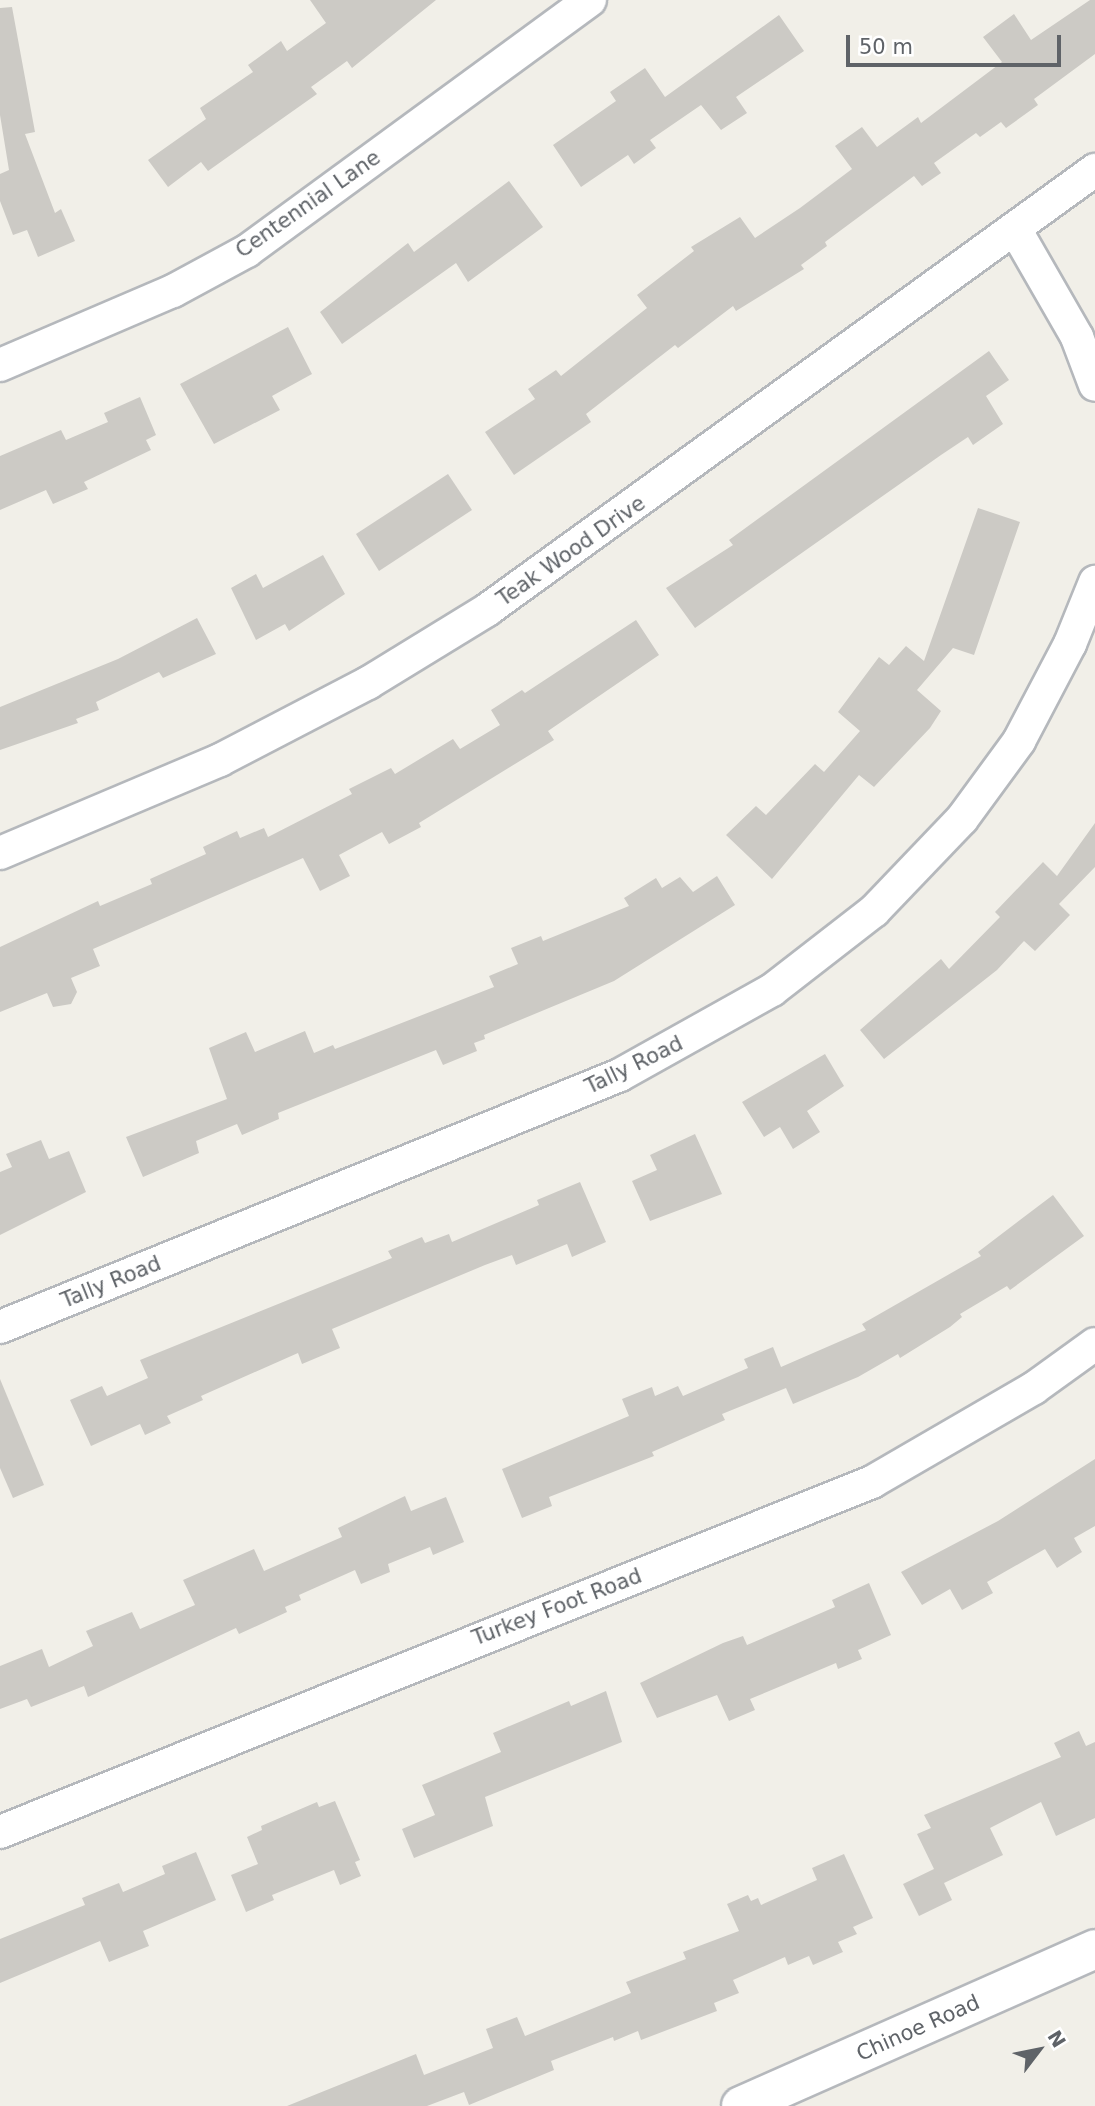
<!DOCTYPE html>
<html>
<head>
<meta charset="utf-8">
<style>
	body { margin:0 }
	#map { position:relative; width:1095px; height:2106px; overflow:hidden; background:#f1efe8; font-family:"DejaVu Sans",sans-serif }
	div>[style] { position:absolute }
	.building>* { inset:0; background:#cccac5 }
	.roads { filter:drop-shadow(2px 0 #b5b8bc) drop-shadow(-2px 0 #b5b8bc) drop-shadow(0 2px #b5b8bc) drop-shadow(0 -2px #b5b8bc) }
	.street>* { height:32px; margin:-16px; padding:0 16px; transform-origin:16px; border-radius:16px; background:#fff }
	.secondary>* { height:38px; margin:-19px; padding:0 19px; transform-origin:19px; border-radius:19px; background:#fff }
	span { translate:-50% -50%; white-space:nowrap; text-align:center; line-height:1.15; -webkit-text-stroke:6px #fff; paint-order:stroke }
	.street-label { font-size:21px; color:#5f6368 }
	.north { position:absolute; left:1004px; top:2015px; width:70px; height:70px; -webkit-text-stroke:5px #fff; paint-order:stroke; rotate:58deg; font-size:19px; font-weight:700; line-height:28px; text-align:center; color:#5f6368 }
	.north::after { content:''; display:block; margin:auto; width:24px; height:32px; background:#5f6368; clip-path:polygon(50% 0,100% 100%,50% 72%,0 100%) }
	.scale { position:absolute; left:846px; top:35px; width:215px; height:32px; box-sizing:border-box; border:4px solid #5f6368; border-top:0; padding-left:9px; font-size:21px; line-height:24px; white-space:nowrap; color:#5f6368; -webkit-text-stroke:5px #fff; paint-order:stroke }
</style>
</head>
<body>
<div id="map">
	<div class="building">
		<div style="clip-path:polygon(310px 0,436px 0,352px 68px,347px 61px,311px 87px,317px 94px,208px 171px,201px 162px,168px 187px,148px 160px,206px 119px,200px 108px,253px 72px,248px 65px,281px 41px,287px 51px,326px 23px)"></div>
		<div style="clip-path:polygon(1090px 0,1095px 0,1095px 54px,1034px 99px,1038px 105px,1006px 128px,1001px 122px,980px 137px,976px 133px,934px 163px,941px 173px,922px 186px,914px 176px,825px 242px,827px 246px,801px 265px,804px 269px,736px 311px,733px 306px,678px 348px,675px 345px,586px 414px,591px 422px,514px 475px,485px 432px,535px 399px,528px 389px,556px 370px,561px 376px,647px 308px,637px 295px,694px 251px,691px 247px,740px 217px,755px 238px,800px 208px,852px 169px,835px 146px,862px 127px,877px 147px,918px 117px,921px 123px,1002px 62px,983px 37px,1014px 14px,1031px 40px)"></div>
		<div style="clip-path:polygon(12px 7px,35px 132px,25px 134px,55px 213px,61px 209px,75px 241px,38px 257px,27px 230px,13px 235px,0 201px,0 174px,9px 170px,0 115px,0 8px)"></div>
		<div style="clip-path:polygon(779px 15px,804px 51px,736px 97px,747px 113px,721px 130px,701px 105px,650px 140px,656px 148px,634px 164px,628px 155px,581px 187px,553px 145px,616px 101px,610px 92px,645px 68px,665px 97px)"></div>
		<div style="clip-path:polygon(509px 181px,543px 227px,468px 282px,456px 263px,342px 344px,320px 312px,408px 243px,414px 252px)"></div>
		<div style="clip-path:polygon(288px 327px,312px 374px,272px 396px,280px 410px,214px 444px,180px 384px)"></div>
		<div style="clip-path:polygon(989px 351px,1009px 380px,986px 396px,1003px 424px,973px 445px,968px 437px,941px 455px,695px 628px,666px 588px,733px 545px,729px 540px)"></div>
		<div style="clip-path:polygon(140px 397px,156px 435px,146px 440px,151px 450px,84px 482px,88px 489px,53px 504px,46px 490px,0 510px,0 456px,61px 430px,66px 440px,108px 422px,104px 413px)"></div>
		<div style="clip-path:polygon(448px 474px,472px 510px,379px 571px,356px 534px)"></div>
		<div style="clip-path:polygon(978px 508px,1020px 522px,974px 655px,953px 648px,917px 690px,941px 711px,930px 728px,874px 787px,859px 775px,772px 879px,726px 835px,756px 806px,766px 815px,815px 764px,824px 772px,860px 731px,838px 712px,879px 657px,889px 665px,906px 646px,924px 661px)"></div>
		<div style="clip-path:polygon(323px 555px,345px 594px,289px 631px,285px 624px,256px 640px,231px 588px,256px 574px,263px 588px)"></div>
		<div style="clip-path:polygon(197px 618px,216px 654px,163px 678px,159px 672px,96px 702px,99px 710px,76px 719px,78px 723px,0 750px,0 707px,118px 659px)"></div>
		<div style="clip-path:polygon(636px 620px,659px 655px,548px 731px,554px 740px,419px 823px,421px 827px,389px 844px,382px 832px,339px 855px,350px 876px,320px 891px,303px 858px,93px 949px,100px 966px,71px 978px,77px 992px,71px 1004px,53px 1007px,47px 993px,0 1012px,0 947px,98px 901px,100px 906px,152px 884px,150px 879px,206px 854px,203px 847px,237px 831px,240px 838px,264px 828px,268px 837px,352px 794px,349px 789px,391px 768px,395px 774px,453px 739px,460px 749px,500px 725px,491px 710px,522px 690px,525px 693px)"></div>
		<div style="clip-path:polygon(1095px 823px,1095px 867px,1059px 904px,1070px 915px,1035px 951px,1024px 941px,997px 970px,884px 1059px,860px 1030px,941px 959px,949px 969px,1000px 917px,995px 912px,1043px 862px,1057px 876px)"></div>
		<div style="clip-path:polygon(717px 876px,735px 905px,614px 981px,484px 1035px,485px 1039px,474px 1043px,477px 1051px,443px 1065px,436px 1050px,278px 1113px,279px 1119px,242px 1135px,237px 1124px,196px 1141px,199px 1153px,143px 1177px,126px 1137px,227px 1099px,209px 1048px,246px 1032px,255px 1052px,305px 1031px,314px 1053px,333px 1045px,335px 1049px,494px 987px,489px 976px,518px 964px,511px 948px,541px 936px,543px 941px,629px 906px,624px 898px,656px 878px,662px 888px,680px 877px,693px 892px)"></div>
		<div style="clip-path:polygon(825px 1054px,844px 1086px,807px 1111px,820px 1132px,793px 1149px,780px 1127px,764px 1137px,742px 1102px)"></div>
		<div style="clip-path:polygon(695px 1134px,722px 1194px,650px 1221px,632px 1181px,657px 1170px,650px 1155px)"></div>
		<div style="clip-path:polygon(41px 1140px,49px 1159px,69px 1151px,86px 1192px,0 1235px,0 1172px,12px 1167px,6px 1154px)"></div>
		<div style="clip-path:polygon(580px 1182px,606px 1242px,572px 1257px,567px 1244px,516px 1265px,512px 1255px,485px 1265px,332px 1329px,340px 1348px,302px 1364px,298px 1353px,201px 1396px,203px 1400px,167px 1416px,171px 1423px,145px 1435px,140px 1424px,91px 1446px,70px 1400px,102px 1386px,107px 1396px,148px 1378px,140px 1360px,392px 1258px,388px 1251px,422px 1237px,425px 1243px,449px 1234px,452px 1242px,539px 1205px,537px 1200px)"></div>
		<div style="clip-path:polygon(1053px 1195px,1084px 1236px,1010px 1290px,1007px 1286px,960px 1314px,962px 1317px,950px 1327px,900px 1358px,898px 1354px,858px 1377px,793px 1404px,786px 1388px,722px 1414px,725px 1420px,652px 1452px,654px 1456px,549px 1497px,552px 1506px,522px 1518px,502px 1469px,629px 1416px,622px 1399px,652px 1387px,655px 1396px,678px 1386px,683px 1396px,748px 1368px,744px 1359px,773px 1347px,781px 1367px,866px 1330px,862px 1324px,981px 1256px,978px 1252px)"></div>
		<div style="clip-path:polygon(0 1379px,44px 1485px,13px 1498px,0 1468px)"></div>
		<div style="clip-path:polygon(1095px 1459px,1095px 1526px,1074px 1538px,1082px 1552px,1057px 1568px,1045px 1549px,987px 1582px,993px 1593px,962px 1610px,950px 1589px,922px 1605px,901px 1572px,998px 1521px)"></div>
		<div style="clip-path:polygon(405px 1496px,411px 1511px,446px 1497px,464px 1542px,433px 1555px,430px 1547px,388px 1564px,390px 1572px,361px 1584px,355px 1570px,299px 1595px,301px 1600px,285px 1607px,287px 1612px,239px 1634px,236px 1628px,88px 1697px,84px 1686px,31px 1707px,27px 1699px,0 1709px,0 1666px,42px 1649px,49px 1667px,93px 1646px,86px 1631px,132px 1612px,140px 1629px,195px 1605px,183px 1580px,254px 1549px,264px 1571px,342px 1537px,338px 1528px)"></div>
		<div style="clip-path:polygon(869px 1583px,891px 1635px,858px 1650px,862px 1659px,838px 1669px,836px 1663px,750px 1699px,755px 1710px,729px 1721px,717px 1695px,657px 1718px,640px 1683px,723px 1643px,743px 1636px,747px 1645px,835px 1607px,832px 1600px)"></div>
		<div style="clip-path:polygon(606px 1691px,622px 1742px,485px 1797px,493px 1826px,414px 1858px,402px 1829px,435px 1815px,422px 1785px,501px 1752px,493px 1733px,569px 1701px,571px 1706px)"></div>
		<div style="clip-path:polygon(1079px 1731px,1086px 1746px,1095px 1742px,1095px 1818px,1056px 1836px,1041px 1802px,990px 1828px,1003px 1855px,944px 1883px,952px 1900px,919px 1916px,903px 1884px,934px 1869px,917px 1834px,931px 1828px,924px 1815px,1061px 1757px,1054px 1743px)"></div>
		<div style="clip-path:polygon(335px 1801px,360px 1860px,355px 1862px,361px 1876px,340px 1885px,334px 1870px,272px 1895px,274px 1900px,246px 1912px,231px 1875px,258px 1864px,247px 1837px,262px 1830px,261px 1826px,317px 1802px,319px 1807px)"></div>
		<div style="clip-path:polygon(196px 1852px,216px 1900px,143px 1931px,149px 1946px,109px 1962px,100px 1941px,0 1983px,0 1939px,85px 1905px,82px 1898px,119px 1883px,123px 1892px,165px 1874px,162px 1866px)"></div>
		<div style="clip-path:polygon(844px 1854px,873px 1918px,853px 1927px,857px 1934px,838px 1942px,843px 1952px,813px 1965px,809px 1956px,788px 1965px,785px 1957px,733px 1980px,739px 1993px,714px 2003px,717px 2011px,641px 2040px,638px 2031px,614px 2041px,613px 2037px,551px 2061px,554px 2070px,469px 2105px,464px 2092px,427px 2106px,287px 2106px,416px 2054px,424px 2075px,493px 2048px,486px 2029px,517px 2017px,525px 2036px,631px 1993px,626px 1982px,686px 1959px,683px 1952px,739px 1931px,727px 1904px,748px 1895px,751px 1901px,758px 1898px,761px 1905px,817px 1880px,812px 1868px)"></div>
	</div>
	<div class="roads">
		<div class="street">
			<div style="left:1015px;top:229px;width:125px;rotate:60.1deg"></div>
			<div style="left:1077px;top:337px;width:51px;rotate:69.4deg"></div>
			<div style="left:0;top:365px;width:188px;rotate:-23.2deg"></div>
			<div style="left:173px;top:291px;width:84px;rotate:-28.4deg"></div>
			<div style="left:247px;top:251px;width:425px;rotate:-36.2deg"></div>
			<div style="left:0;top:853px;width:239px;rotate:-22.9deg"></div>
			<div style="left:220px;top:760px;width:167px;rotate:-27.5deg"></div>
			<div style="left:368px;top:683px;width:140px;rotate:-31.5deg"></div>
			<div style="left:487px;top:610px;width:751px;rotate:-35.89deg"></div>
			<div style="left:0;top:1327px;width:669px;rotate:-22.12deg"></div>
			<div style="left:620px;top:1075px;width:174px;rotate:-29.2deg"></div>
			<div style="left:772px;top:990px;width:129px;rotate:-37.8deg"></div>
			<div style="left:874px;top:911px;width:127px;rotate:-46.3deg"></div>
			<div style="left:962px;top:819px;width:97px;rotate:-53.8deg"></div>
			<div style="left:1019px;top:741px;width:110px;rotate:-62.3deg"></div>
			<div style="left:1070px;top:644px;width:67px;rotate:-68deg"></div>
			<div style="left:0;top:1832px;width:940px;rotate:-21.87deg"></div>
			<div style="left:872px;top:1482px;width:187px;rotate:-30.1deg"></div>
			<div style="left:1034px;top:1388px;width:75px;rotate:-35.8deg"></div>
		</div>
		<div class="secondary">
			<div style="left:741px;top:2106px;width:387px;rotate:-23.9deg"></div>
		</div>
	</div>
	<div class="street-label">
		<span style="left:308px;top:204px;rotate:-35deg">Centennial Lane</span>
		<span style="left:571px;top:551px;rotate:-35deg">Teak Wood Drive</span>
		<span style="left:634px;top:1065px;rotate:-26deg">Tally Road</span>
		<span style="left:111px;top:1282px;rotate:-22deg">Tally Road</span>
		<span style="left:557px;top:1607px;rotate:-21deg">Turkey Foot Road</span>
		<span style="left:918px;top:2028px;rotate:-24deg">Chinoe Road</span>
	</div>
	<div class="north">N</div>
	<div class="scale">50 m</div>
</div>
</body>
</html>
